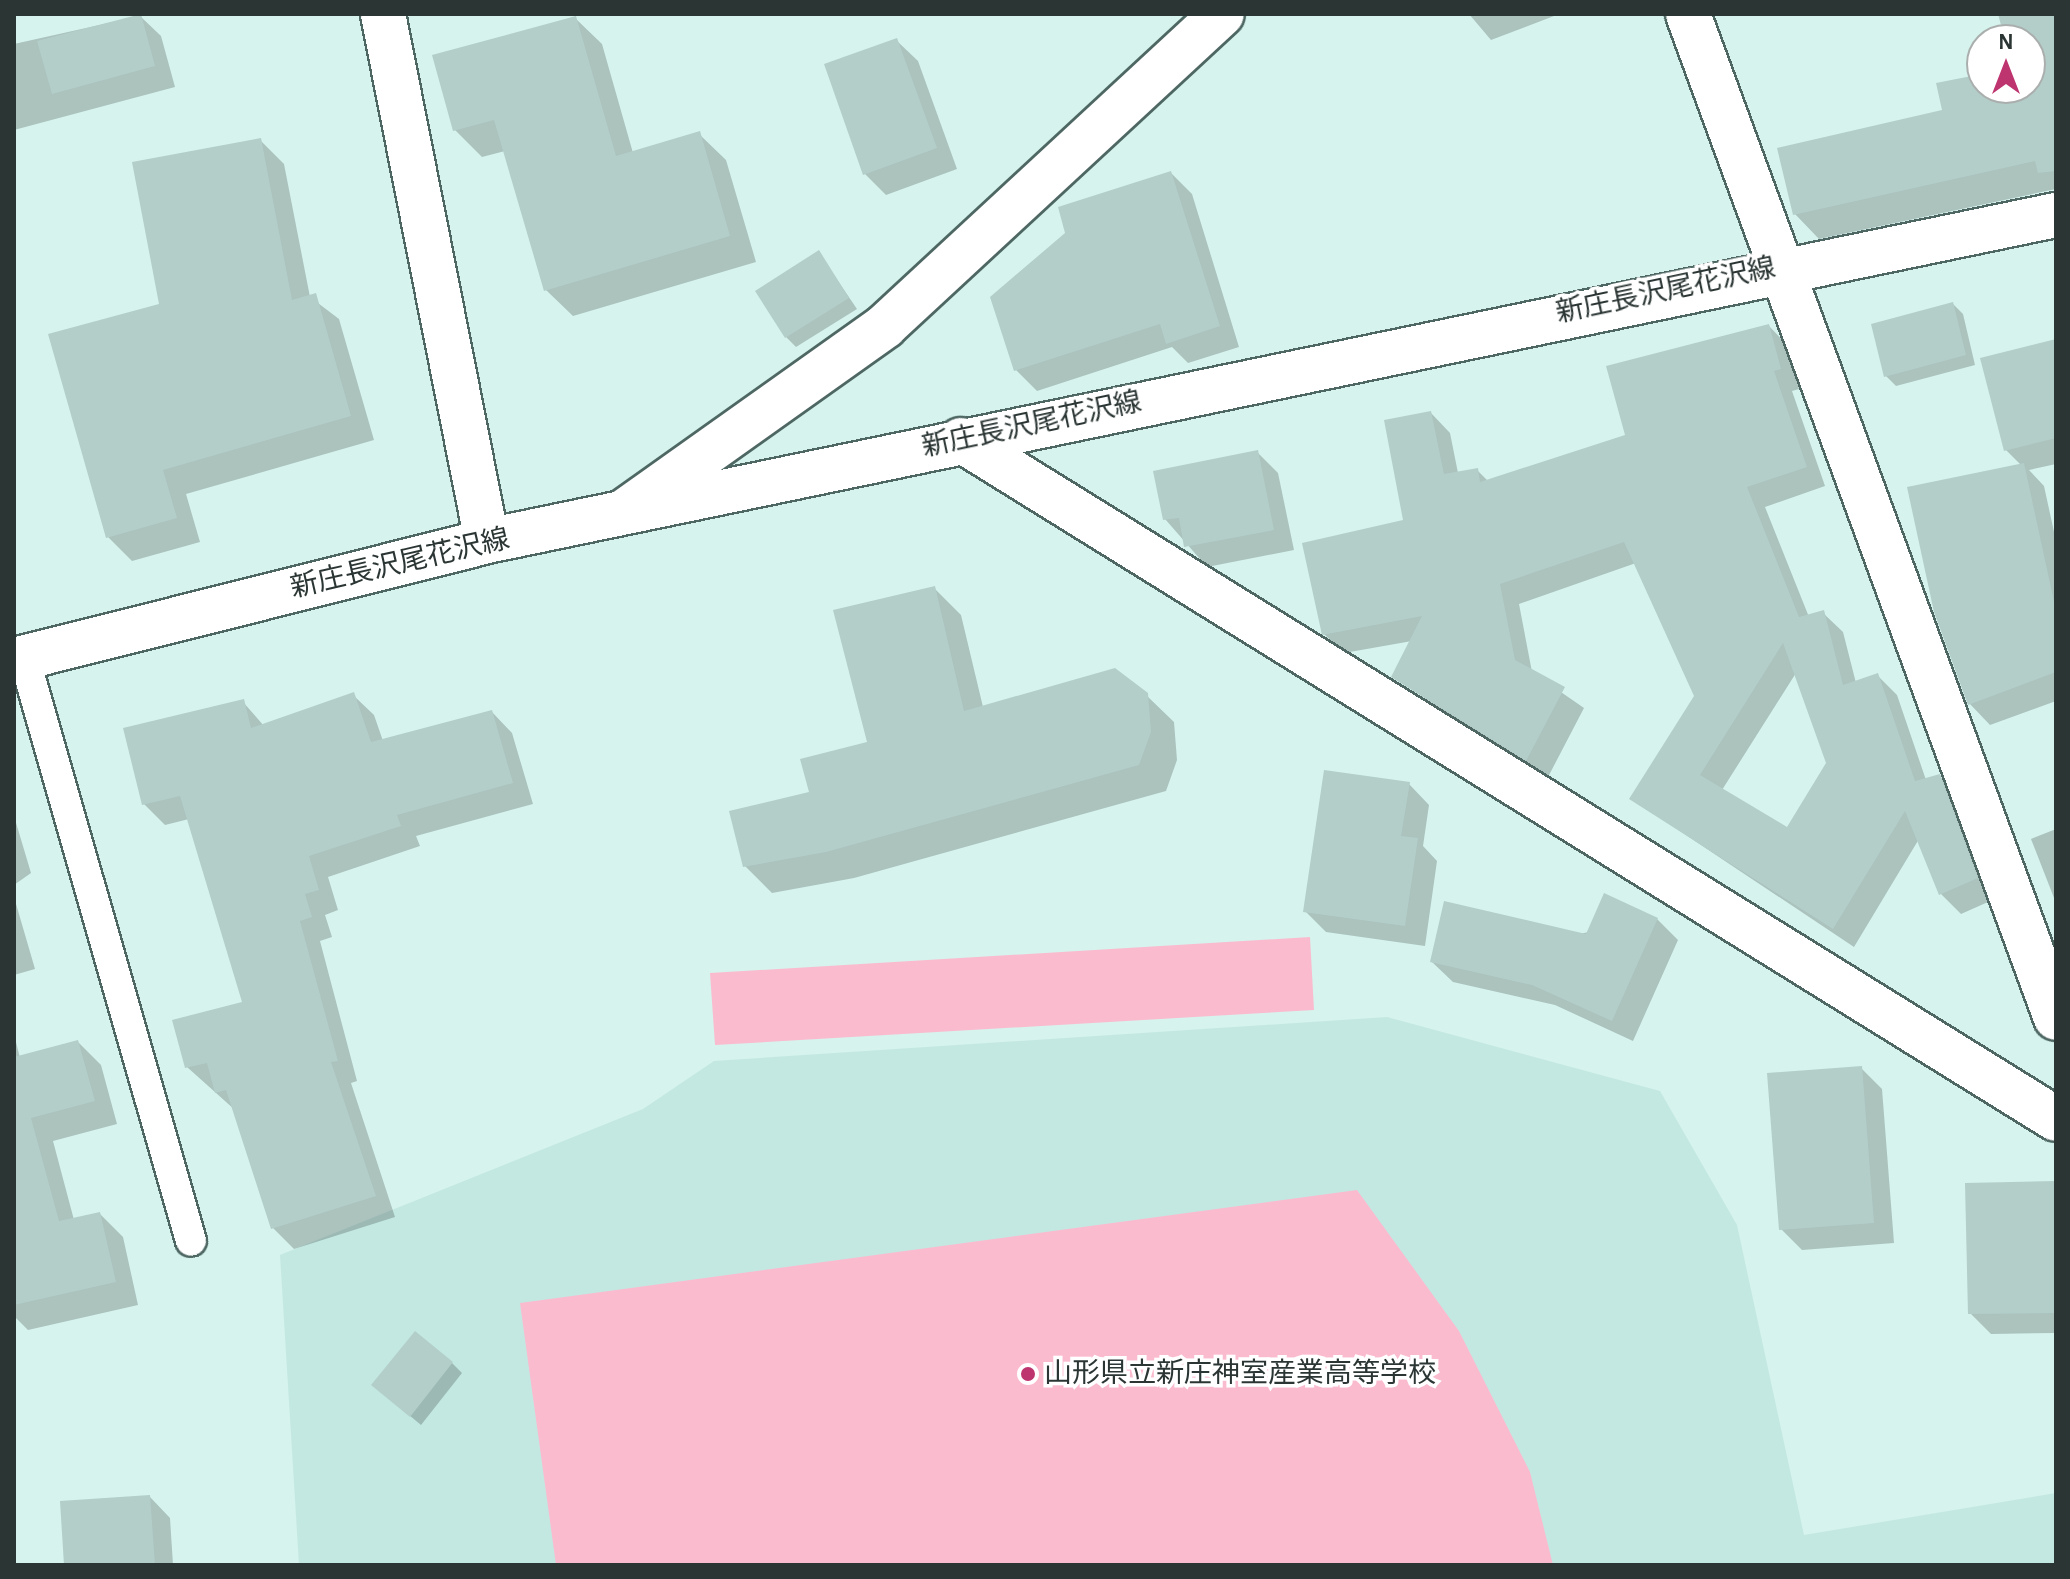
<!DOCTYPE html>
<html>
<head>
<meta charset="utf-8">
<style>
	body { margin:0 }
	#map { position:relative; width:2070px; height:1579px; overflow:hidden; background:#d6f3ed; font-family:"Alegreya Sans","Noto Sans JP",sans-serif }
	div>[style] { position:absolute }
	.built>* { inset:0; background:#c3e8e2 }
	.green>* { inset:0; background:#fbbbcf }
	.shadow>* { inset:0; background:#0003 }
	.building>* { inset:0; background:#b3cec9 }
	.roads { filter:drop-shadow(2px 0 #4e6763) drop-shadow(-2px 0 #4e6763) drop-shadow(0 2px #4e6763) drop-shadow(0 -2px #4e6763) }
	.lane>* { height:30px; margin:-15px; padding:0 15px; transform-origin:15px; border-radius:15px; background:#fff }
	.street>* { height:44px; margin:-22px; padding:0 22px; transform-origin:22px; border-radius:22px; background:#fff }
	.secondary>* { height:44px; margin:-22px; padding:0 22px; transform-origin:22px; border-radius:22px; background:#fff }
	.dots>* { width:22px; height:22px; translate:-50% -50%; box-sizing:border-box; border:4px solid #fff; border-radius:50% }
	span { translate:-50% -50%; white-space:nowrap; text-align:center; line-height:1.15; -webkit-text-stroke:7px #fff; paint-order:stroke }
	.street-label { font-size:28px; color:#2b3634 }
	.poi-label { font-size:28px; color:#2b3634 }
	.left { translate:0 -50%; text-align:left }
	.frame { position:absolute; inset:0; border:16px solid #2b3634; pointer-events:none }
	.north { position:absolute; left:1966px; top:24px; width:80px; height:80px; box-sizing:border-box; background:#fff; border:2px solid #aaafae; border-radius:50%; rotate:0deg; font-size:22px; font-weight:700; line-height:32px; text-align:center; color:#2b3634 }
	.north::after { content:''; display:block; margin:auto; width:28px; height:36px; background:#bd346f; clip-path:polygon(50% 0,100% 100%,50% 72%,0 100%) }
</style>
</head>
<body>
<div id="map">
	<div class="built">
		<div style="clip-path:polygon(1387px 1017px,1660px 1091px,1737px 1225px,1804px 1535px,2056px 1493px,2056px 1565px,299px 1565px,280px 1255px,643px 1109px,714px 1061px)"></div>
	</div>
	<div class="green">
		<div style="clip-path:polygon(1310px 937px,1314px 1010px,715px 1045px,710px 973px)"></div>
		<div style="clip-path:polygon(1357px 1190px,1459px 1331px,1530px 1472px,1553px 1565px,556px 1565px,520px 1303px)"></div>
	</div>
	<div class="shadow">
		<div style="clip-path:polygon(1469px 14px,1554px 14px,1554px 16px,1491px 40px)"></div>
		<div style="clip-path:polygon(2000px 14px,2056px 14px,2056px 189px,1819px 239px,1795px 214px,1944px 111px,1982px 76px,1982px 88px,2030px 88px,2030px 40px,2007px 40px)"></div>
		<div style="clip-path:polygon(140px 16px,161px 36px,175px 87px,14px 130px,14px 44px)"></div>
		<div style="clip-path:polygon(575px 18px,602px 44px,633px 153px,699px 134px,726px 160px,756px 262px,573px 316px,546px 290px,505px 151px,482px 157px,455px 130px)"></div>
		<div style="clip-path:polygon(897px 41px,918px 61px,957px 169px,886px 195px,865px 174px)"></div>
		<div style="clip-path:polygon(260px 140px,284px 164px,310px 297px,339px 319px,374px 440px,186px 494px,200px 542px,132px 561px,108px 537px,162px 305px)"></div>
		<div style="clip-path:polygon(1171px 173px,1192px 194px,1239px 347px,1188px 363px,1172px 347px,1037px 391px,1016px 370px)"></div>
		<div style="clip-path:polygon(819px 253px,857px 309px,796px 347px,786px 337px)"></div>
		<div style="clip-path:polygon(1953px 304px,1963px 314px,1975px 365px,1896px 386px,1886px 376px)"></div>
		<div style="clip-path:polygon(evenodd,1769px 326px,1788px 346px,1799px 389px,1792px 391px,1825px 486px,1765px 507px,1809px 617px,1823px 613px,1843px 632px,1856px 683px,1877px 675px,1897px 695px,1926px 780px,1939px 776px,1959px 796px,1997px 898px,1961px 914px,1941px 894px,1919px 839px,1854px 947px,1632px 799px,1696px 696px,1636px 563px,1519px 604px,1532px 672px,1584px 708px,1547px 779px,1393px 677px,1412px 641px,1344px 653px,1324px 634px,1405px 522px,1431px 413px,1450px 433px,1458px 473px,1477px 470px,1488px 481px,1627px 436px,1769px 326px,1796px 673px,1828px 764px,1788px 830px,1722px 790px,1796px 673px)"></div>
		<div style="clip-path:polygon(2056px 341px,2056px 464px,2029px 470px,2044px 486px,2056px 541px,2056px 701px,1990px 725px,1970px 704px,2021px 465px,2006px 450px)"></div>
		<div style="clip-path:polygon(1257px 452px,1278px 473px,1294px 550px,1207px 567px,1165px 519px)"></div>
		<div style="clip-path:polygon(934px 588px,961px 615px,983px 707px,1146px 695px,1174px 722px,1177px 760px,1166px 791px,854px 878px,772px 893px,745px 866px,869px 743px)"></div>
		<div style="clip-path:polygon(353px 695px,374px 715px,383px 741px,492px 712px,512px 733px,533px 804px,416px 836px,420px 846px,328px 877px,338px 910px,325px 915px,332px 937px,320px 941px,357px 1081px,351px 1083px,395px 1217px,294px 1249px,273px 1228px,235px 1110px,187px 1067px,245px 1003px,189px 819px,165px 825px,144px 804px,243px 702px,264px 726px)"></div>
		<div style="clip-path:polygon(1409px 784px,1429px 805px,1423px 846px,1437px 861px,1425px 946px,1326px 932px,1305px 911px)"></div>
		<div style="clip-path:polygon(14px 816px,31px 873px,14px 885px)"></div>
		<div style="clip-path:polygon(2056px 829px,2056px 903px,2031px 839px)"></div>
		<div style="clip-path:polygon(14px 897px,35px 969px,14px 975px)"></div>
		<div style="clip-path:polygon(1657px 919px,1678px 940px,1633px 1041px,1555px 1005px,1453px 982px,1432px 962px)"></div>
		<div style="clip-path:polygon(14px 1034px,20px 1058px,78px 1042px,101px 1065px,117px 1124px,53px 1141px,74px 1220px,100px 1214px,123px 1237px,138px 1305px,28px 1330px,14px 1316px)"></div>
		<div style="clip-path:polygon(1861px 1068px,1882px 1089px,1894px 1243px,1802px 1250px,1781px 1229px)"></div>
		<div style="clip-path:polygon(2056px 1183px,2056px 1333px,1991px 1334px,1970px 1313px)"></div>
		<div style="clip-path:polygon(452px 1363px,462px 1373px,421px 1425px,373px 1385px)"></div>
		<div style="clip-path:polygon(150px 1497px,170px 1518px,173px 1565px,66px 1565px)"></div>
	</div>
	<div class="building">
		<div style="clip-path:polygon(141px 14px,155px 66px,52px 94px,37px 41px)"></div>
		<div style="clip-path:polygon(1998px 14px,2056px 14px,2056px 171px,2038px 173px,2035px 161px,1793px 215px,1777px 148px,1942px 110px,1936px 83px,1982px 74px,1982px 88px,2030px 88px,2030px 40px,2005px 40px)"></div>
		<div style="clip-path:polygon(576px 16px,616px 156px,700px 131px,730px 236px,544px 291px,494px 120px,453px 131px,432px 55px)"></div>
		<div style="clip-path:polygon(897px 38px,937px 148px,863px 175px,824px 64px)"></div>
		<div style="clip-path:polygon(261px 138px,292px 300px,316px 293px,351px 416px,163px 470px,177px 518px,106px 538px,48px 334px,159px 304px,132px 162px)"></div>
		<div style="clip-path:polygon(1171px 171px,1220px 326px,1166px 344px,1160px 324px,1014px 371px,990px 297px,1065px 233px,1058px 207px)"></div>
		<div style="clip-path:polygon(819px 250px,849px 298px,785px 338px,755px 291px)"></div>
		<div style="clip-path:polygon(1953px 302px,1966px 355px,1884px 377px,1871px 324px)"></div>
		<div style="clip-path:polygon(evenodd,1769px 324px,1781px 369px,1774px 371px,1807px 467px,1747px 487px,1799px 617px,1824px 610px,1843px 685px,1878px 673px,1915px 781px,1940px 774px,1978px 878px,1939px 895px,1905px 811px,1833px 929px,1629px 799px,1694px 696px,1624px 542px,1500px 584px,1515px 660px,1565px 687px,1526px 761px,1391px 677px,1422px 616px,1322px 635px,1302px 543px,1403px 520px,1384px 420px,1431px 411px,1444px 474px,1478px 468px,1480px 482px,1625px 435px,1606px 366px,1769px 324px,1783px 643px,1826px 763px,1787px 827px,1700px 775px,1783px 643px)"></div>
		<div style="clip-path:polygon(2056px 339px,2056px 438px,2004px 451px,1980px 358px)"></div>
		<div style="clip-path:polygon(1258px 450px,1274px 530px,1184px 547px,1179px 518px,1163px 520px,1153px 471px)"></div>
		<div style="clip-path:polygon(2024px 463px,2056px 611px,2056px 672px,1968px 705px,1934px 612px,1907px 487px)"></div>
		<div style="clip-path:polygon(935px 586px,964px 711px,1115px 668px,1148px 693px,1151px 732px,1139px 765px,826px 852px,743px 867px,729px 811px,809px 792px,800px 759px,867px 742px,833px 610px)"></div>
		<div style="clip-path:polygon(354px 692px,371px 742px,492px 710px,513px 783px,397px 815px,401px 826px,309px 856px,319px 890px,305px 894px,312px 917px,300px 921px,338px 1061px,331px 1062px,376px 1196px,271px 1229px,226px 1090px,215px 1093px,207px 1063px,185px 1068px,172px 1020px,242px 1002px,180px 796px,142px 805px,123px 728px,244px 699px,251px 728px)"></div>
		<div style="clip-path:polygon(1324px 770px,1410px 782px,1401px 836px,1418px 838px,1405px 926px,1303px 912px)"></div>
		<div style="clip-path:polygon(1604px 893px,1658px 918px,1612px 1021px,1532px 985px,1430px 962px,1444px 901px,1586px 934px)"></div>
		<div style="clip-path:polygon(78px 1040px,95px 1101px,31px 1118px,59px 1221px,100px 1212px,116px 1282px,14px 1305px,14px 1057px)"></div>
		<div style="clip-path:polygon(1862px 1066px,1874px 1223px,1779px 1230px,1767px 1073px)"></div>
		<div style="clip-path:polygon(2056px 1181px,2056px 1313px,1968px 1314px,1965px 1183px)"></div>
		<div style="clip-path:polygon(415px 1331px,453px 1362px,410px 1417px,371px 1385px)"></div>
		<div style="clip-path:polygon(150px 1495px,155px 1565px,64px 1565px,60px 1501px)"></div>
	</div>
	<div class="roads">
		<div class="lane">
			<div style="left:24px;top:657px;width:607px;rotate:74.04deg"></div>
		</div>
		<div class="street">
			<div style="left:383px;top:14px;width:537px;rotate:78.84deg"></div>
			<div style="left:1688px;top:14px;width:1069px;rotate:69.87deg"></div>
			<div style="left:961px;top:440px;width:1288px;rotate:31.8deg"></div>
			<div style="left:625px;top:511px;width:319px;rotate:-35.4deg"></div>
			<div style="left:885px;top:326px;width:459px;rotate:-42.8deg"></div>
		</div>
		<div class="secondary">
			<div style="left:14px;top:660px;width:488px;rotate:-14.1deg"></div>
			<div style="left:487px;top:541px;width:1603px;rotate:-11.74deg"></div>
		</div>
	</div>
	<div class="dots">
		<div style="left:1028px;top:1374px;background:#bd346f"></div>
	</div>
	<div class="street-label">
		<span style="left:1666px;top:291px;rotate:-12deg">新庄長沢尾花沢線</span>
		<span style="left:1032px;top:425px;rotate:-12deg">新庄長沢尾花沢線</span>
		<span style="left:400px;top:564px;rotate:-13deg">新庄長沢尾花沢線</span>
	</div>
	<div class="poi-label">
		<span class="left" style="left:1044px;top:1374px">山形県立新庄神室産業高等学校</span>
	</div>
	<div class="frame"></div>
	<div class="north">N</div>
</div>
</body>
</html>
